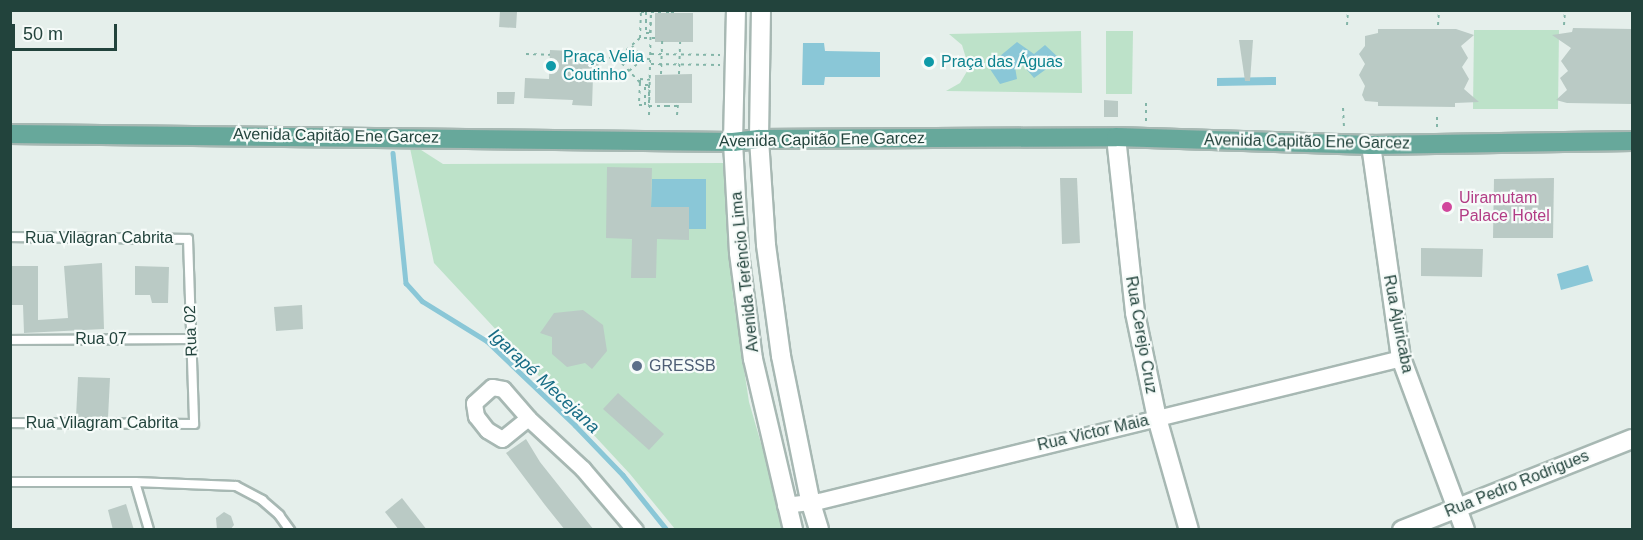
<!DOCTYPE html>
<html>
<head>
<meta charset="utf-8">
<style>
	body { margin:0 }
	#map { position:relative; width:1643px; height:540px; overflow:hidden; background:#e5efeb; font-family:Helvetica,sans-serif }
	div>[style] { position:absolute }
	.green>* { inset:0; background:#bde2c9 }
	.water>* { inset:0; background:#8ac7d7 }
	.stream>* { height:4.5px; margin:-2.25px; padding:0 2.25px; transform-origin:2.25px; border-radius:2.25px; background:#8ac7d7 }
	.building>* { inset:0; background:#bacac5 }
	.path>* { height:2px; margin-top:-1px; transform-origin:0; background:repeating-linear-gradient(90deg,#83b5a8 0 3px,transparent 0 7.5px) }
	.roads { filter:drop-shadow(2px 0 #a7b8b3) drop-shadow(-2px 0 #a7b8b3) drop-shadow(0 2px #a7b8b3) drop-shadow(0 -2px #a7b8b3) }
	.lane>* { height:8px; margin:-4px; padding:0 4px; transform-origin:4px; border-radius:4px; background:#fff }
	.street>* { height:15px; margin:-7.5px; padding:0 7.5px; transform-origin:7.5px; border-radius:7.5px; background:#fff }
	.secondary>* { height:18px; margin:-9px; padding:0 9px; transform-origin:9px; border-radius:9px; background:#fff }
	.primary>* { height:18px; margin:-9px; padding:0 9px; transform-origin:9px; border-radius:9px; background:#67a89b }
	.path-bridge>* { height:2px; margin-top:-1px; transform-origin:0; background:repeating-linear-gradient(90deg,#83b5a8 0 3px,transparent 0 7.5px) }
	.dots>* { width:16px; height:16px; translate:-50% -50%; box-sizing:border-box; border:3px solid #f6fbf9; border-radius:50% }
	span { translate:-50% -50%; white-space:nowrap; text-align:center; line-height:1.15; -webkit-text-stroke:4.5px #f6fbf9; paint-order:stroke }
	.culture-label { font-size:16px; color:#0d838f }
	.left { translate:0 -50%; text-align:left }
	.street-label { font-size:16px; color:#22433c }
	.hotel-label { font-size:16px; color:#b23c85 }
	.service-label { font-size:16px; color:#4e5e75 }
	.water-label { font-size:18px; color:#176c85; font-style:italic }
	.frame { position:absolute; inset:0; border:12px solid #22433c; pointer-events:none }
	.scale { position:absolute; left:12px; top:24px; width:105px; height:27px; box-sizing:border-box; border:3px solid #22433c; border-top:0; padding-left:8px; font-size:18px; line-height:21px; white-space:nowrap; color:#22433c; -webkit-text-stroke:4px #f6fbf9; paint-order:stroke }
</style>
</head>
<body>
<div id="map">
	<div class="green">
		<div style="clip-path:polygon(1474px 30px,1559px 30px,1558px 109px,1473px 109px)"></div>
		<div style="clip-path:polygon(1081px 31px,1082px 93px,946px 91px,960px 83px,969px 68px,962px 45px,949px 34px)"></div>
		<div style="clip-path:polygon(1106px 31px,1133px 31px,1132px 94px,1106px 94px)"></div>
		<div style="clip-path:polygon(410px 148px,418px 148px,443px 164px,724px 163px,733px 296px,749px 402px,786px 529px,675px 529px,630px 474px,434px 263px)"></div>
	</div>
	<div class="water">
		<div style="clip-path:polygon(1017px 42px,1034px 54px,1045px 45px,1060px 59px,1034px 78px,1022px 64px,1015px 67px,1017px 79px,1000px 84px,988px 66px)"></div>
		<div style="clip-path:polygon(803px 43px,824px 43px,825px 51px,880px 52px,880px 77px,825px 77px,824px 85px,802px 85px)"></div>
		<div style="clip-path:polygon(1276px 77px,1276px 85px,1217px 86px,1217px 78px)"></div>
		<div style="clip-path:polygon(652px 179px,706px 179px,706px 229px,689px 229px,689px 207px,651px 207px)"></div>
		<div style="clip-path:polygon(1588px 265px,1593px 281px,1561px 290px,1557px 274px)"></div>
	</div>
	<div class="stream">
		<div style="left:393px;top:153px;width:131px;rotate:84.3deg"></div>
		<div style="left:406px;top:283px;width:24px;rotate:48deg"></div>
		<div style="left:422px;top:301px;width:76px;rotate:31.6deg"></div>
		<div style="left:487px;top:341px;width:122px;rotate:43.7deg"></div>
		<div style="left:575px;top:425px;width:69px;rotate:46.2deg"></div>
		<div style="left:623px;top:475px;width:70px;rotate:51.3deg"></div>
	</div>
	<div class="building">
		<div style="clip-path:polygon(500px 11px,517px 12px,516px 28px,499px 27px)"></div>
		<div style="clip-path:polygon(655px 13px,693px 13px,693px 42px,655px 42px)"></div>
		<div style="clip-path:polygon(1573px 28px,1632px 29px,1632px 104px,1567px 103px,1556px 100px,1567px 90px,1560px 78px,1568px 71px,1561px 61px,1571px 48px,1552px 35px,1572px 32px)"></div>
		<div style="clip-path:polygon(1378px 29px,1456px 29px,1474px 35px,1461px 46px,1468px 58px,1462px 67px,1469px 79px,1464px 89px,1479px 102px,1455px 103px,1455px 107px,1378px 106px,1378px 102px,1365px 101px,1362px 95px,1365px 86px,1359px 75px,1365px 64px,1359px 54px,1365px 46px,1365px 36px,1378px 33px)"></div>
		<div style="clip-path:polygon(1239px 40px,1253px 40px,1250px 81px,1245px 81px)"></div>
		<div style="clip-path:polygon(550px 50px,572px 51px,572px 57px,599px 58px,598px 77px,593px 77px,592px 106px,572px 105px,573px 100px,524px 98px,525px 78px,549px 79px)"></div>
		<div style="clip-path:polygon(692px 74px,692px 103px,655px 103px,655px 75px)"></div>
		<div style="clip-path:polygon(497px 92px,515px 92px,514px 104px,497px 104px)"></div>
		<div style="clip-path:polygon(1104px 100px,1118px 101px,1118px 117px,1104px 117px)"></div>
		<div style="clip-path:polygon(607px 167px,652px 168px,651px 207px,689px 207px,689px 240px,657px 239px,656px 278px,631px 278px,632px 239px,606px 238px)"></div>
		<div style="clip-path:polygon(1060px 178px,1077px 178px,1080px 243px,1062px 244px)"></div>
		<div style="clip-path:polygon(1554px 178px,1553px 238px,1493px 238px,1494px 179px)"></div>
		<div style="clip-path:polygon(1421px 248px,1483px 249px,1482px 277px,1421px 276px)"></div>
		<div style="clip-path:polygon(102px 263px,104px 329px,24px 333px,23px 305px,10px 305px,10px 266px,38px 266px,38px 320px,68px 318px,64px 266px)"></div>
		<div style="clip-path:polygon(135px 266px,169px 267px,168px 303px,152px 303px,150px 295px,135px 295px)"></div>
		<div style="clip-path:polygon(302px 305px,303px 329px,276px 331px,274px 307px)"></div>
		<div style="clip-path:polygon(583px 310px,603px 325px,607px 351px,592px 369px,585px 363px,567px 367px,552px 354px,552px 337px,540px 333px,554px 313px)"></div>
		<div style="clip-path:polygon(78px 377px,110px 378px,108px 418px,76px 417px)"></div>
		<div style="clip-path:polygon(618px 393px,664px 434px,649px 450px,603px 409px)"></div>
		<div style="clip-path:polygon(526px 439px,540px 462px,594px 530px,565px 530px,545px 505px,506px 453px)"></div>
		<div style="clip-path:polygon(402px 498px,427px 530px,399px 530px,385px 512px)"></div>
		<div style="clip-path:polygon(126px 504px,134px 530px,113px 530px,108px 510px)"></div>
		<div style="clip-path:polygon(224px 512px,231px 516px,234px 525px,230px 530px,217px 530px,216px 518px)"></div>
	</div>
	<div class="path">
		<div style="left:671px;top:12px;width:4px"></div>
		<div style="left:1347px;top:25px;width:15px;rotate:-86deg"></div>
		<div style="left:1438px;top:25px;width:15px;rotate:-86deg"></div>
		<div style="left:1564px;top:25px;width:15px;rotate:-86deg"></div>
		<div style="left:526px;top:54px;width:24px;rotate:2deg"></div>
		<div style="left:651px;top:54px;width:69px;rotate:0.8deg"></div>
		<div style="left:572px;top:56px;width:78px;rotate:2.2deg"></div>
		<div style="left:651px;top:64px;width:69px;rotate:0.8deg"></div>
		<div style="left:661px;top:74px;width:33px;rotate:-88deg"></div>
		<div style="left:679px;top:74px;width:32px;rotate:-88deg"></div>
		<div style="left:1146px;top:103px;width:18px;rotate:90deg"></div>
		<div style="left:667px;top:106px;width:11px"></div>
		<div style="left:1343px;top:108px;width:22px;rotate:87deg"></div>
		<div style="left:649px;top:115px;width:105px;rotate:-88.9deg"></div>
		<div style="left:677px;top:115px;width:12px;rotate:-85deg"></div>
		<div style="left:1437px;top:127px;width:15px;rotate:-90deg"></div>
	</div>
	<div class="roads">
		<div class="lane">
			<div style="left:10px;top:237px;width:178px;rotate:0.6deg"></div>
			<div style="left:188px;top:239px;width:185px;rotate:88.1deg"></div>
			<div style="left:194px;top:424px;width:184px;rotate:-179.7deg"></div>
			<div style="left:10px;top:340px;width:181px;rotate:-0.3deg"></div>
			<div style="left:10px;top:482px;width:125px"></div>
			<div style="left:135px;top:482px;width:101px;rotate:2.3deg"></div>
			<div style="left:236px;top:486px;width:30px;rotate:28deg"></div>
			<div style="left:262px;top:500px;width:23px;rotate:41deg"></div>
			<div style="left:279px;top:515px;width:19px;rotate:54deg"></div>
			<div style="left:135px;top:482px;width:50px;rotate:73.7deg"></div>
		</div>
		<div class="street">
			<div style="left:528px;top:418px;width:33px;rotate:141deg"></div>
			<div style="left:502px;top:439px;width:17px;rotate:-149deg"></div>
			<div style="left:487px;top:430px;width:18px;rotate:-128deg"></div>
			<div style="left:476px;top:416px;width:13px;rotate:-99deg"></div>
			<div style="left:474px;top:403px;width:24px;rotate:-42deg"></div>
			<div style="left:492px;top:387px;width:11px;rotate:10deg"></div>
			<div style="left:503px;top:389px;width:38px;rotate:49deg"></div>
			<div style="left:528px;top:418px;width:75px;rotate:42.8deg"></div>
			<div style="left:583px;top:469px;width:80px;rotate:49.6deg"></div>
			<div style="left:785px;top:505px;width:34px;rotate:-7deg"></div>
			<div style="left:819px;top:501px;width:599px;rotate:-13.8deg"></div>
		</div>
		<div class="secondary">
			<div style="left:736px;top:10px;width:132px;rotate:91.3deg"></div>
			<div style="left:733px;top:142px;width:111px;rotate:86.9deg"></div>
			<div style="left:739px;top:253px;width:107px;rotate:82.5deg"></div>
			<div style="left:753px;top:359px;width:176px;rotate:76.8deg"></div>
			<div style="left:761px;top:10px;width:129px;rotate:90.9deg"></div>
			<div style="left:759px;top:139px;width:106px;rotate:86.2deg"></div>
			<div style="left:766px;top:245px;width:112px;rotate:82.3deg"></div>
			<div style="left:781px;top:356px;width:147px;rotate:78.6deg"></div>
			<div style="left:810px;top:500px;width:31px;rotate:73deg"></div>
			<div style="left:1116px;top:137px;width:177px;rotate:83.8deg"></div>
			<div style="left:1135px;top:313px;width:107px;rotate:78.2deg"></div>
			<div style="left:1157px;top:418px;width:116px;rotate:74.1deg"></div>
			<div style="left:1371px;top:145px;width:215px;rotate:82deg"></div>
			<div style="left:1401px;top:358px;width:184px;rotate:69.6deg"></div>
			<div style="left:1402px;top:530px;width:247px;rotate:-21.6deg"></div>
		</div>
		<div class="primary">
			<div style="left:10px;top:134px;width:723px;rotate:0.63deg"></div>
			<div style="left:733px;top:142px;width:26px;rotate:-7deg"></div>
			<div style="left:759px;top:139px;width:357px;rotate:-0.3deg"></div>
			<div style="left:1116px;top:137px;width:255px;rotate:1.8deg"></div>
			<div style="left:1371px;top:145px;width:261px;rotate:-0.9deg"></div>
		</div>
	</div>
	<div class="path-bridge">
		<div style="left:640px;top:38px;width:26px;rotate:-88deg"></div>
		<div style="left:641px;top:12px;width:5px"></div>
		<div style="left:646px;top:12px;width:21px;rotate:90deg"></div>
		<div style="left:646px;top:33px;width:4px"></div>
		<div style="left:650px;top:33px;width:21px;rotate:-87deg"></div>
		<div style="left:651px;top:12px;width:20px"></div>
		<div style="left:655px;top:38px;width:15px;rotate:180deg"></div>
		<div style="left:640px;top:38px;width:30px;rotate:139deg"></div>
		<div style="left:617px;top:58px;width:34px;rotate:47deg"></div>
		<div style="left:640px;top:83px;width:22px;rotate:93deg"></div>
		<div style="left:639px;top:105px;width:6px"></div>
		<div style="left:645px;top:105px;width:20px;rotate:-90deg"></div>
		<div style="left:645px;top:85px;width:4px"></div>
		<div style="left:649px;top:85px;width:21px;rotate:90deg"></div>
		<div style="left:649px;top:106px;width:18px"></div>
		<div style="left:629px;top:71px;width:18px;rotate:-41deg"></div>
		<div style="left:643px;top:59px;width:17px;rotate:-130deg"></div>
		<div style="left:640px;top:83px;width:4px;rotate:-90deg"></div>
		<div style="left:640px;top:79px;width:15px;rotate:4deg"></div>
	</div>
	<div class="dots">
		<div style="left:929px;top:62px;background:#0f9aa8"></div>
		<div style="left:551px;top:66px;background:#0f9aa8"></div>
		<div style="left:1447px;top:207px;background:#d1479c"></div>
		<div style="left:637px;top:366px;background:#5c6f8a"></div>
	</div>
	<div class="culture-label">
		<span class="left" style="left:563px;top:66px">Praça Velia<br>Coutinho</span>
		<span class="left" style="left:941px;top:62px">Praça das Águas</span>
	</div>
	<div class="street-label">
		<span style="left:336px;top:136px;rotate:1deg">Avenida Capitão Ene Garcez</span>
		<span style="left:822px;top:140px;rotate:-1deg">Avenida Capitão Ene Garcez</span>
		<span style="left:1307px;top:142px;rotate:1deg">Avenida Capitão Ene Garcez</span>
		<span style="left:99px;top:238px">Rua Vilagran Cabrita</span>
		<span style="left:745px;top:272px;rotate:-96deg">Avenida Terêncio Lima</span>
		<span style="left:1398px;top:324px;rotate:79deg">Rua Ajuricaba</span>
		<span style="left:191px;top:331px;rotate:-92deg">Rua 02</span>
		<span style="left:1141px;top:335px;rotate:80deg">Rua Cerejo Cruz</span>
		<span style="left:101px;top:339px">Rua 07</span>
		<span style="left:102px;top:423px">Rua Vilagram Cabrita</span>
		<span style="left:1093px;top:433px;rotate:-13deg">Rua Victor Maia</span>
		<span style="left:1517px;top:484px;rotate:-22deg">Rua Pedro Rodrigues</span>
	</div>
	<div class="hotel-label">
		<span class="left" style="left:1459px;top:207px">Uiramutam<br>Palace Hotel</span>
	</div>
	<div class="service-label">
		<span class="left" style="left:649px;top:366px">GRESSB</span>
	</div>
	<div class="water-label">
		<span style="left:544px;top:381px;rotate:43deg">Igarapé Mecejana</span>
	</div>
	<div class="frame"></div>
	<div class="scale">50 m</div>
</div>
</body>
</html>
